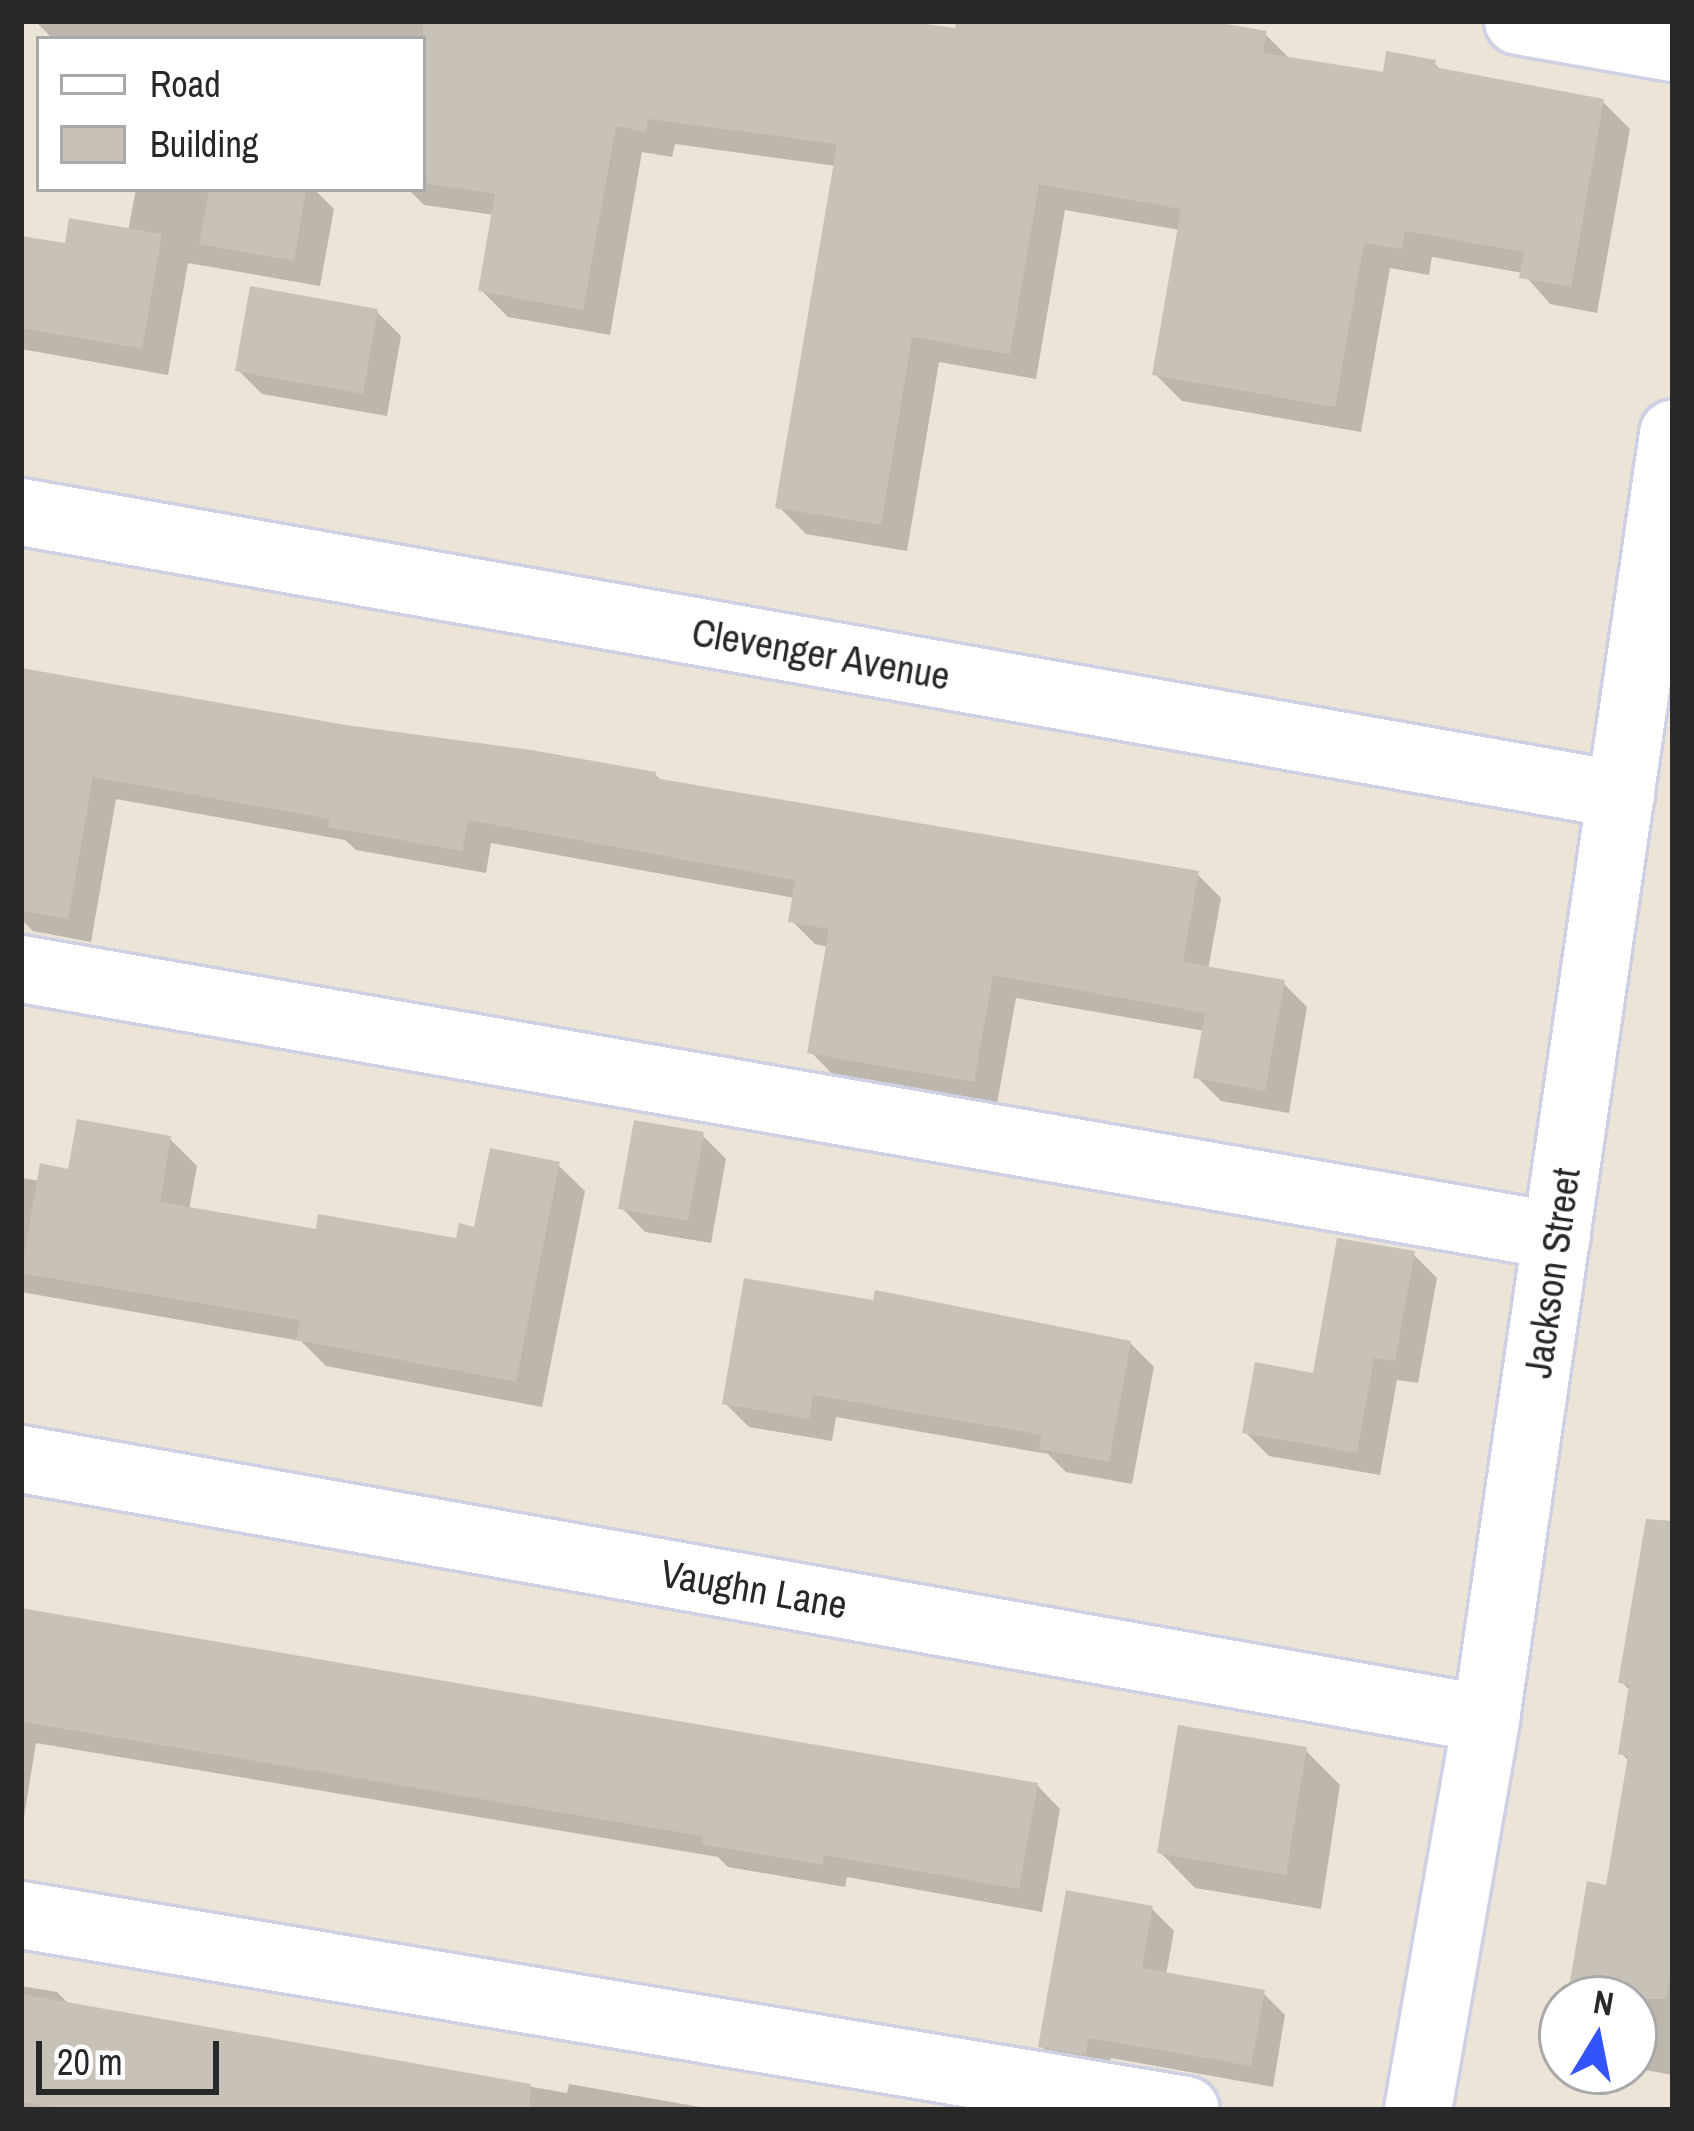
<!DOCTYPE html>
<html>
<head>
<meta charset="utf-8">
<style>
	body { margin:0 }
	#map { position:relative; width:1694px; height:2131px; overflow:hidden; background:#ede4d8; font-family:"Archivo Narrow",sans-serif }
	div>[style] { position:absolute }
	.shadow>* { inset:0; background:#0003 }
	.building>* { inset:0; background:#c8c1b8 }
	.roads { filter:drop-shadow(3px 0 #cdd1e3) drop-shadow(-3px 0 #cdd1e3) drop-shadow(0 3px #cdd1e3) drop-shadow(0 -3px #cdd1e3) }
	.minor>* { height:66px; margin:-33px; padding:0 33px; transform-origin:33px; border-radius:33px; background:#fff }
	span { translate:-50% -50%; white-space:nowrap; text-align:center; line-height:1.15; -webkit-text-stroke:9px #fff; paint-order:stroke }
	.street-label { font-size:39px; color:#282828 }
	.frame { position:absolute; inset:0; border:24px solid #282828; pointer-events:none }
	.legend { position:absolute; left:36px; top:36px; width:390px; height:156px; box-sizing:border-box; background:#fff; border:3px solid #a9a9a9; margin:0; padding:15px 21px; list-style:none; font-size:36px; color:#282828 }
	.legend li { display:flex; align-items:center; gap:24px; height:60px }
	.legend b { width:60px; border:3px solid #a9a9a9 }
	.north { position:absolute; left:1538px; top:1975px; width:120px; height:120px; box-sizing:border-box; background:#fff; border:3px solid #a9a9a9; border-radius:50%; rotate:10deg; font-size:33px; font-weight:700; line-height:48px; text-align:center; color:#282828 }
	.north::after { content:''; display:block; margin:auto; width:42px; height:54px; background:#3353ff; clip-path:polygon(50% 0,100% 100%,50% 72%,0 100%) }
	.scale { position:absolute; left:36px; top:2041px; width:183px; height:54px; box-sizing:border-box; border:6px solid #282828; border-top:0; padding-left:15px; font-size:36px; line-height:42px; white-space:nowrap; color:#282828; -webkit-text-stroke:9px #fff; paint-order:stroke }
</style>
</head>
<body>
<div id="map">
	<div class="shadow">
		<div style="clip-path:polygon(35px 21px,885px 21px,958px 32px,960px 21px,1193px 21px,1265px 34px,1292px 61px,1385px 75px,1434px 63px,1443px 72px,1603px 102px,1630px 129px,1597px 313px,1550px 304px,1523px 273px,1432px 257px,1429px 275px,1390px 268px,1361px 432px,1182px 401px,1155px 374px,1180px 230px,1065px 210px,1036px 379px,939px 362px,907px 551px,806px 534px,779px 507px,836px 166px,675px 144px,672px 157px,642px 152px,610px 335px,508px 317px,481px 290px,494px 215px,424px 205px,408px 189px,423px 189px,423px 39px,53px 39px)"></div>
		<div style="clip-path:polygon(136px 189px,314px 189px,334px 209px,320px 286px,188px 263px,168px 375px,21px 349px,21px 239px,67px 247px,128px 231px)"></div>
		<div style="clip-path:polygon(377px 312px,401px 336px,387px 416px,262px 394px,238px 370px)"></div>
		<div style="clip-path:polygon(21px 671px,346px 728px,655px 774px,662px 782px,1197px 874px,1221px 898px,1208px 970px,1283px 983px,1307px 1007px,1289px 1113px,1221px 1101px,1197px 1077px,1205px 1031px,1016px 998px,997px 1104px,834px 1076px,811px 1052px,829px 947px,815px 944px,791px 920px,795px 898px,491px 843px,486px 873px,356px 850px,345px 840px,116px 799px,91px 942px,33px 931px,21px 919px)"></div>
		<div style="clip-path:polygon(702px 1135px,726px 1159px,711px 1243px,645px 1232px,622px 1208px)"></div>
		<div style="clip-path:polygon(170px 1139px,197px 1166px,189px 1210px,318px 1233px,459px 1242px,558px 1165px,585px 1191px,542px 1407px,326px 1366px,301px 1341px,21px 1292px,21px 1178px,40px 1181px)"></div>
		<div style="clip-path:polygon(1413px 1254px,1437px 1278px,1418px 1383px,1397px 1380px,1380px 1475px,1269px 1456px,1245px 1432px,1316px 1376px)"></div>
		<div style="clip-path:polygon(1130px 1343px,1154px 1367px,1132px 1484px,1066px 1472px,1048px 1454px,836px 1417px,832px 1441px,749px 1427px,725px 1403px)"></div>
		<div style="clip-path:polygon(1673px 1526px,1673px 2075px,1634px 2068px,1634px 1999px,1570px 1999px,1609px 1888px,1630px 1762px,1621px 1753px,1631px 1692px,1622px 1682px)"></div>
		<div style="clip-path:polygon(21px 1609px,1037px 1785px,1060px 1809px,1042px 1912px,847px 1877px,845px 1887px,728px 1867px,718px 1857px,36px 1743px,21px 1836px)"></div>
		<div style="clip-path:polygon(1305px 1750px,1340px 1785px,1321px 1909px,1195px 1888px,1160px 1852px)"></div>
		<div style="clip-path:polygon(1152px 1909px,1174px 1931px,1166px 1975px,1263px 1993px,1285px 2015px,1273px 2087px,1111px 2058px,1107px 2076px,1063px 2068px,1041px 2046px)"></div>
		<div style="clip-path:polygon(21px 1986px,57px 1992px,71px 2006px,567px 2093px,569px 2084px,717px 2110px,21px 2110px)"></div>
	</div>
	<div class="building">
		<div style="clip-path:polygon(423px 21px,905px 21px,955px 28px,956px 21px,1209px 21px,1267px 31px,1263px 53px,1383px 72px,1386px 51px,1436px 60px,1434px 67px,1604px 99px,1571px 287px,1519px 278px,1524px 252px,1405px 231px,1402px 249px,1364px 243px,1335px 407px,1152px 375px,1181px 209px,1039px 184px,1010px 354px,912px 337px,881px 525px,775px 508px,837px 144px,648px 119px,646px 132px,616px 126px,583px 310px,478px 291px,495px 194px,423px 183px)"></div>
		<div style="clip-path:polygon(209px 189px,306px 189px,294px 261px,199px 244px)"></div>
		<div style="clip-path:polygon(69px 218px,162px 234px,142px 349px,21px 328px,21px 236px,65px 243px)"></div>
		<div style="clip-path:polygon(250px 286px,378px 309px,363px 394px,235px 371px)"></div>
		<div style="clip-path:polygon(21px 668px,346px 725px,531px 750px,656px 772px,655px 778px,1199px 871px,1183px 962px,1285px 980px,1265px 1091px,1193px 1078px,1205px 1013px,993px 975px,974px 1082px,807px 1053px,829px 929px,788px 922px,795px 880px,468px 820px,462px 851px,328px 827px,330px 819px,93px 777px,68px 919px,21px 911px)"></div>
		<div style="clip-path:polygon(77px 1119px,171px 1136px,160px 1202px,316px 1229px,318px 1214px,456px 1238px,459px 1223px,474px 1227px,490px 1148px,560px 1162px,516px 1382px,296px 1340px,300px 1320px,21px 1273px,40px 1163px,68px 1169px)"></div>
		<div style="clip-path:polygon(634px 1120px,704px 1132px,688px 1221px,618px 1209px)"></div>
		<div style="clip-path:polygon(1337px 1238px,1415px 1251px,1395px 1361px,1374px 1358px,1357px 1453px,1242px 1433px,1255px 1362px,1313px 1373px)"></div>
		<div style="clip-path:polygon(744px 1278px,873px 1300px,875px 1290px,1131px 1341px,1109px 1462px,1039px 1449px,1041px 1435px,813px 1395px,809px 1419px,722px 1404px)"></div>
		<div style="clip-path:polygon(1646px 1519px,1673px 1521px,1673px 1959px,1666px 1999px,1567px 1999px,1587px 1881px,1606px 1885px,1628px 1756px,1618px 1754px,1629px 1685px,1618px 1683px)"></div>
		<div style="clip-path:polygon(21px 1608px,1038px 1783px,1019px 1889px,824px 1855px,822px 1865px,701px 1844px,703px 1836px,21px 1722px)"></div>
		<div style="clip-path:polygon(1178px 1725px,1307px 1747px,1286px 1875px,1157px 1853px)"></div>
		<div style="clip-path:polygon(1066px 1890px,1153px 1906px,1142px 1968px,1265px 1990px,1251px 2066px,1089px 2038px,1085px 2055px,1038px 2047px)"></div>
		<div style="clip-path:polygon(21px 1994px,531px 2084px,529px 2110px,69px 2110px,21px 2102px)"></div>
	</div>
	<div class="roads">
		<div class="minor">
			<div style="left:1518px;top:21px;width:157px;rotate:9.9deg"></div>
			<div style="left:21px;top:512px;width:1625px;rotate:10.03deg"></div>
			<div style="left:21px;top:969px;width:1559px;rotate:9.86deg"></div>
			<div style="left:21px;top:1459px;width:1488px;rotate:10.06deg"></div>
			<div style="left:21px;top:1915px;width:1181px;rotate:9.5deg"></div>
			<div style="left:1418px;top:2110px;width:397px;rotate:-80.1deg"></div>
			<div style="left:1486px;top:1719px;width:1299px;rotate:-81.72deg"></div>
		</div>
	</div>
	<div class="street-label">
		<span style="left:821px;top:654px;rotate:10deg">Clevenger Avenue</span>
		<span style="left:1552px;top:1273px;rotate:-82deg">Jackson Street</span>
		<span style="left:754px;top:1589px;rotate:10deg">Vaughn Lane</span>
	</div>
	<div class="frame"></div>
	<ul class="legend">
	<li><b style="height:15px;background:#fff"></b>Road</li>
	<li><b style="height:33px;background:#c8c1b8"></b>Building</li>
	</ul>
	<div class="north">N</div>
	<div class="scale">20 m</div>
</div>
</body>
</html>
